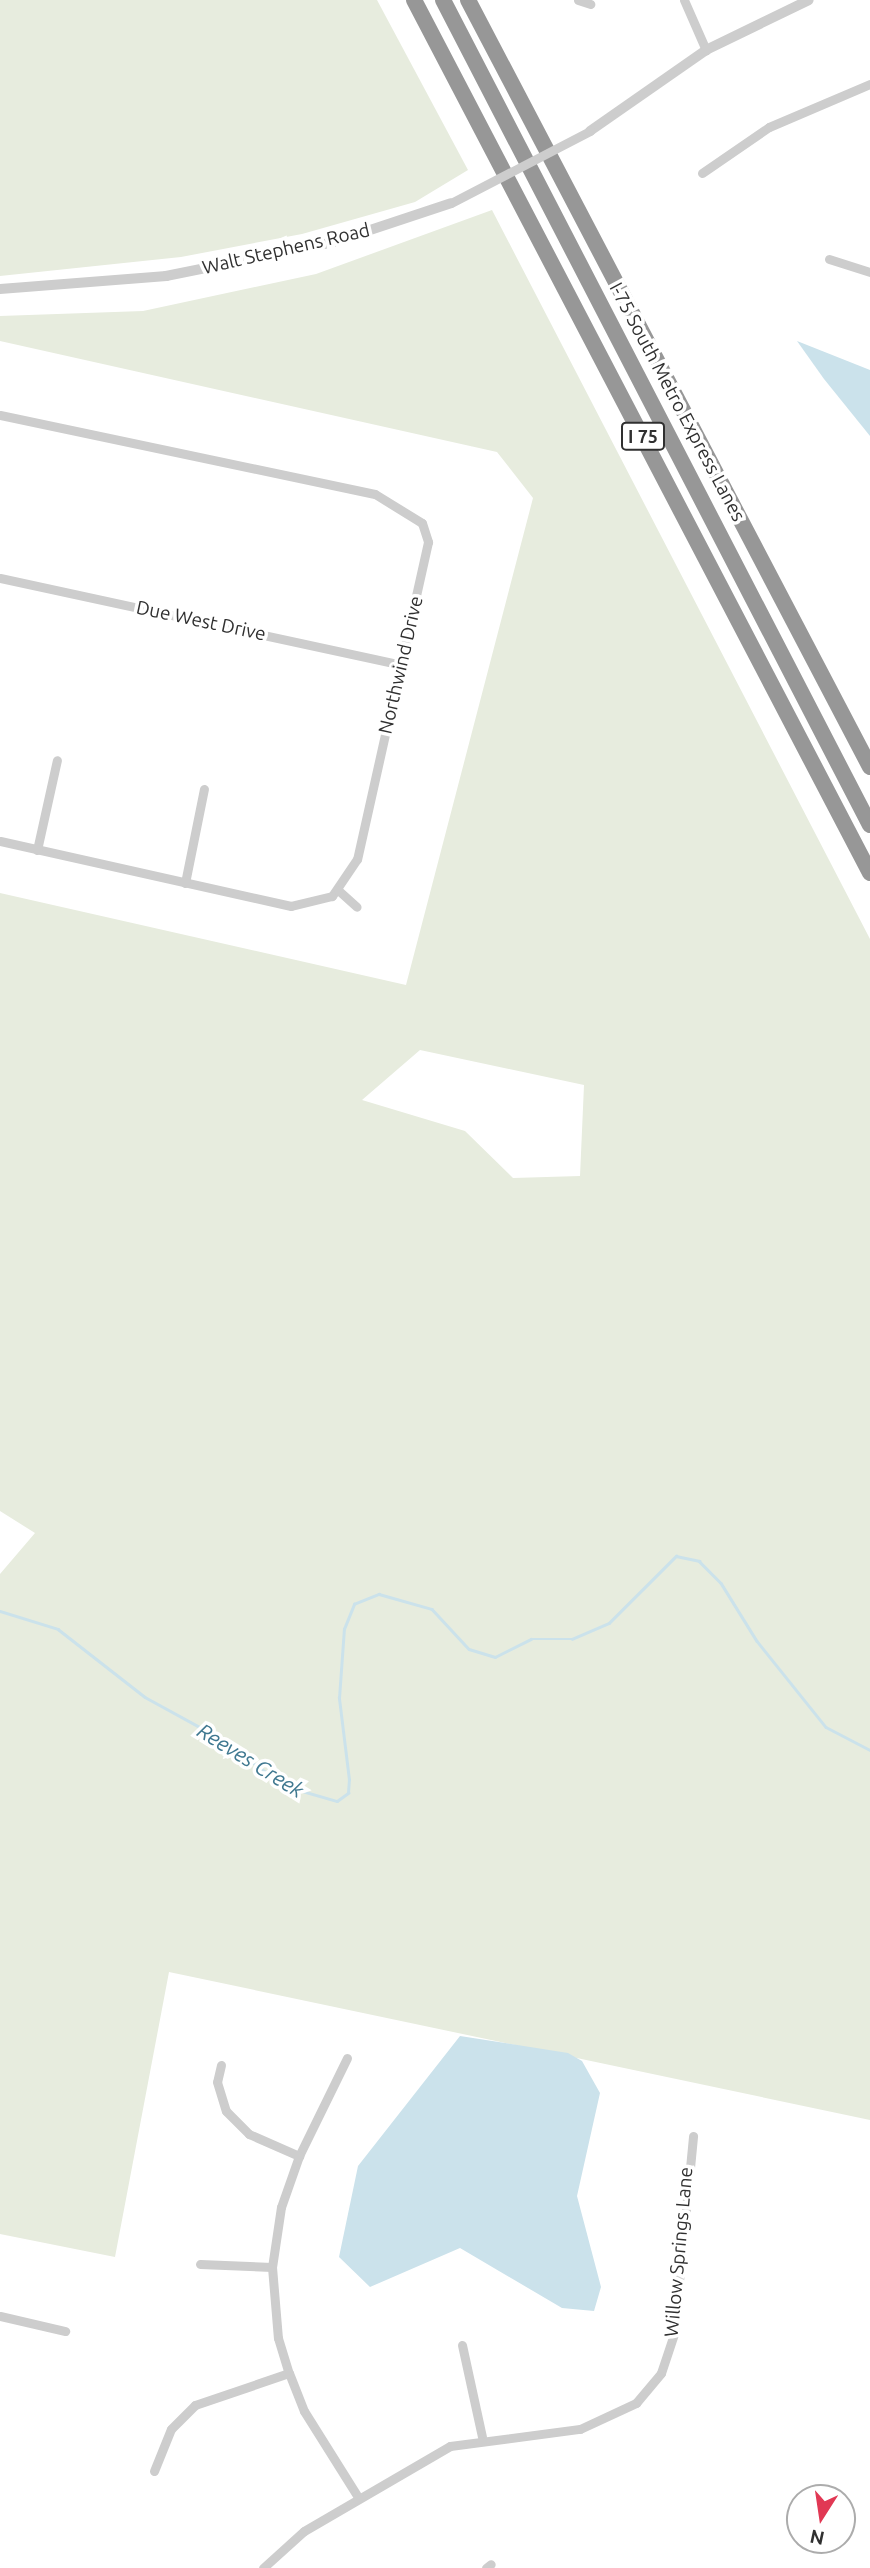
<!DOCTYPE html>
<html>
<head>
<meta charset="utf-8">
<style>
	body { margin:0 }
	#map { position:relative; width:870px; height:2568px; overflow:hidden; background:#fff; font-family:Ubuntu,sans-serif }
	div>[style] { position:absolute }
	.green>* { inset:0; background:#e7ecde }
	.water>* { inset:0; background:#cbe2eb }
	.stream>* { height:2.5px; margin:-1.25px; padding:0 1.25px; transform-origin:1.25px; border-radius:1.25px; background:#cbe2eb }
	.minor>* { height:9px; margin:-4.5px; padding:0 4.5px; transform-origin:4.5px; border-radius:4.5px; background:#cdcdcd }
	.tertiary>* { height:10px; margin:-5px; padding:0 5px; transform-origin:5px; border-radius:5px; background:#cdcdcd }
	.motorway>* { height:16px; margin:-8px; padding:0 8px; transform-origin:8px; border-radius:8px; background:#979797 }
	.minor-bridge>* { height:9px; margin:-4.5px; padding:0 4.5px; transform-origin:4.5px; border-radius:4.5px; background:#cdcdcd }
	span { translate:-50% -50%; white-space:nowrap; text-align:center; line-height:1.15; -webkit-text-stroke:7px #fff; paint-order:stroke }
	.shield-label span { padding:2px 5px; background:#fff; border:2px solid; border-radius:5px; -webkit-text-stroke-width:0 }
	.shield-label { font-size:18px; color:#303030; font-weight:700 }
	.street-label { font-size:19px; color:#303030 }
	.water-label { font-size:21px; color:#3f7890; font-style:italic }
	.north { position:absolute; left:786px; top:2484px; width:70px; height:70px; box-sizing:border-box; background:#fff; border:2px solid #acacac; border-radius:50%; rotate:192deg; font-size:19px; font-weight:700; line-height:28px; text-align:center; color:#303030 }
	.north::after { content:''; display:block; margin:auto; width:24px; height:32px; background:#e13854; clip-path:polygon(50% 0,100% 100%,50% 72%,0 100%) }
</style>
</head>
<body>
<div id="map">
	<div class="green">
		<div style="clip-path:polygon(0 0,377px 0,468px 170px,415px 202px,302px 234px,181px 257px,0 276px)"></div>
		<div style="clip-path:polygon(evenodd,492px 210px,870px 939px,870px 2120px,169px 1972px,115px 2257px,0 2234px,0 1574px,35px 1533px,0 1511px,0 893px,406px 985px,533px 498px,497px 452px,0 341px,0 316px,143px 311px,316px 274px,492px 210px,420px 1050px,584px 1085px,580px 1176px,513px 1178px,465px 1131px,362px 1100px,420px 1050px)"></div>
	</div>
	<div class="water">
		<div style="clip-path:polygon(797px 341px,870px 370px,870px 436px,824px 379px)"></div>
		<div style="clip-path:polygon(460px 2036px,568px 2053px,582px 2061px,600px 2093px,577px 2196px,601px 2287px,594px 2311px,562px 2308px,460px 2248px,370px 2287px,339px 2257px,358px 2166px)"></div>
	</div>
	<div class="stream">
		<div style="left:0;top:1611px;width:61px;rotate:17.2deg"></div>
		<div style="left:58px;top:1629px;width:110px;rotate:38deg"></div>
		<div style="left:145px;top:1697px;width:83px;rotate:28.7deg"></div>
		<div style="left:218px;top:1737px;width:83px;rotate:36.2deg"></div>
		<div style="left:285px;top:1786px;width:54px;rotate:16.1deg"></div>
		<div style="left:337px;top:1801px;width:14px;rotate:-36deg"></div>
		<div style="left:348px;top:1793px;width:13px;rotate:-86deg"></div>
		<div style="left:349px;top:1780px;width:83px;rotate:-97deg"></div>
		<div style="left:339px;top:1698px;width:69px;rotate:-85.9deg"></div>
		<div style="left:344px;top:1629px;width:27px;rotate:-68deg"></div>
		<div style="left:354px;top:1604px;width:27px;rotate:-22deg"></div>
		<div style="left:379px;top:1594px;width:55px;rotate:15.8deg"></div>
		<div style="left:432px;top:1609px;width:54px;rotate:47.2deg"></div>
		<div style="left:469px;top:1649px;width:27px;rotate:17deg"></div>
		<div style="left:495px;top:1657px;width:40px;rotate:-26.6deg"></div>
		<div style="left:531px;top:1639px;width:41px"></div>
		<div style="left:572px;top:1639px;width:40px;rotate:-23.4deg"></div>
		<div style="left:609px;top:1623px;width:95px;rotate:-45deg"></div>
		<div style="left:676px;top:1556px;width:24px;rotate:12deg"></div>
		<div style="left:699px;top:1561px;width:31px;rotate:45deg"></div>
		<div style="left:721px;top:1583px;width:68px;rotate:58.2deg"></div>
		<div style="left:757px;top:1641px;width:110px;rotate:51.3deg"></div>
		<div style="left:826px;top:1727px;width:50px;rotate:27.6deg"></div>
	</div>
	<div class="minor">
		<div style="left:578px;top:0;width:13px;rotate:18deg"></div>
		<div style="left:684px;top:0;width:55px;rotate:66.3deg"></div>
		<div style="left:702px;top:173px;width:81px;rotate:-34.5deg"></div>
		<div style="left:769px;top:127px;width:110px;rotate:-23.1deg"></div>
		<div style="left:829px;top:259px;width:43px;rotate:17.6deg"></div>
		<div style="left:0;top:415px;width:383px;rotate:11.9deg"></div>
		<div style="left:375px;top:494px;width:55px;rotate:31.7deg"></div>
		<div style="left:422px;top:523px;width:20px;rotate:72deg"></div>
		<div style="left:428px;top:542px;width:325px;rotate:102.6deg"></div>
		<div style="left:357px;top:859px;width:45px;rotate:124deg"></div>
		<div style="left:332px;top:896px;width:42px;rotate:166.3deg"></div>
		<div style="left:291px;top:906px;width:298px;rotate:-167.4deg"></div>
		<div style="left:0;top:578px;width:411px;rotate:12.2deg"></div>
		<div style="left:37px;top:850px;width:92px;rotate:-77.5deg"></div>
		<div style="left:185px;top:883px;width:96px;rotate:-78.6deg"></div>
		<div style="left:338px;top:890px;width:25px;rotate:42deg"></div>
		<div style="left:347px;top:2058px;width:109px;rotate:116.1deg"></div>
		<div style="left:299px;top:2156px;width:54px;rotate:109.4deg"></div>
		<div style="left:281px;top:2207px;width:61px;rotate:98.5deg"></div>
		<div style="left:272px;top:2267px;width:71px;rotate:85.2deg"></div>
		<div style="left:278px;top:2338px;width:37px;rotate:73deg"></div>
		<div style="left:289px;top:2373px;width:41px;rotate:68.5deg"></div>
		<div style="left:304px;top:2411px;width:102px;rotate:57.9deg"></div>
		<div style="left:221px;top:2065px;width:17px;rotate:103deg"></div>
		<div style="left:217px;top:2082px;width:30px;rotate:73deg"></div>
		<div style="left:226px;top:2111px;width:33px;rotate:45deg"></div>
		<div style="left:249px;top:2134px;width:55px;rotate:23.7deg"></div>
		<div style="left:200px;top:2264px;width:72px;rotate:2.4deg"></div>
		<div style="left:0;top:2316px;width:67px;rotate:13deg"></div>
		<div style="left:462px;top:2345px;width:94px;rotate:77.7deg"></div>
		<div style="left:154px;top:2471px;width:45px;rotate:-68deg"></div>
		<div style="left:171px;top:2429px;width:34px;rotate:-45deg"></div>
		<div style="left:195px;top:2405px;width:99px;rotate:-18.8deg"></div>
		<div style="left:263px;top:2568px;width:55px;rotate:-42.1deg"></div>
		<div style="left:304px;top:2531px;width:169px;rotate:-30.2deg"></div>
		<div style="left:450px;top:2446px;width:131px;rotate:-7.5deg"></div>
		<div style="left:580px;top:2429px;width:62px;rotate:-24.9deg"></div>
		<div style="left:636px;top:2403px;width:39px;rotate:-50deg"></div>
		<div style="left:661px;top:2373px;width:41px;rotate:-71.6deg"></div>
		<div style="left:674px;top:2334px;width:199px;rotate:-84.5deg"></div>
		<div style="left:486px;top:2568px;width:6px;rotate:-39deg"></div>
	</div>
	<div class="tertiary">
		<div style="left:590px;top:131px;width:141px;rotate:-34.9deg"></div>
		<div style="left:706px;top:50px;width:114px;rotate:-25.9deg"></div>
		<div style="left:0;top:289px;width:167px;rotate:-4.5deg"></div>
		<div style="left:166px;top:276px;width:171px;rotate:-11.4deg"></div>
		<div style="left:334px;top:242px;width:123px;rotate:-18.4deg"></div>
	</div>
	<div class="motorway">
		<div style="left:414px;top:0;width:985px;rotate:62.42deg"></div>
		<div style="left:443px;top:0;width:929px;rotate:62.64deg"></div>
		<div style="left:468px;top:0;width:866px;rotate:62.34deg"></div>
	</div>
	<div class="minor-bridge">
		<div style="left:451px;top:203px;width:157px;rotate:-27.4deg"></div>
	</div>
	<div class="shield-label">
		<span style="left:643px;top:436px">I 75</span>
	</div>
	<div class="street-label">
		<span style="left:286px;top:249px;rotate:-13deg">Walt Stephens Road</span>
		<span style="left:677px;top:402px;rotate:62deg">I-75 South Metro Express Lanes</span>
		<span style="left:201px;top:621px;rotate:12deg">Due West Drive</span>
		<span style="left:401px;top:665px;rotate:-77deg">Northwind Drive</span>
		<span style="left:679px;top:2252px;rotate:-85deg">Willow Springs Lane</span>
	</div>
	<div class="water-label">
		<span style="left:251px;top:1760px;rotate:32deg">Reeves Creek</span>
	</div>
	<div class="north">N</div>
</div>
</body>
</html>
